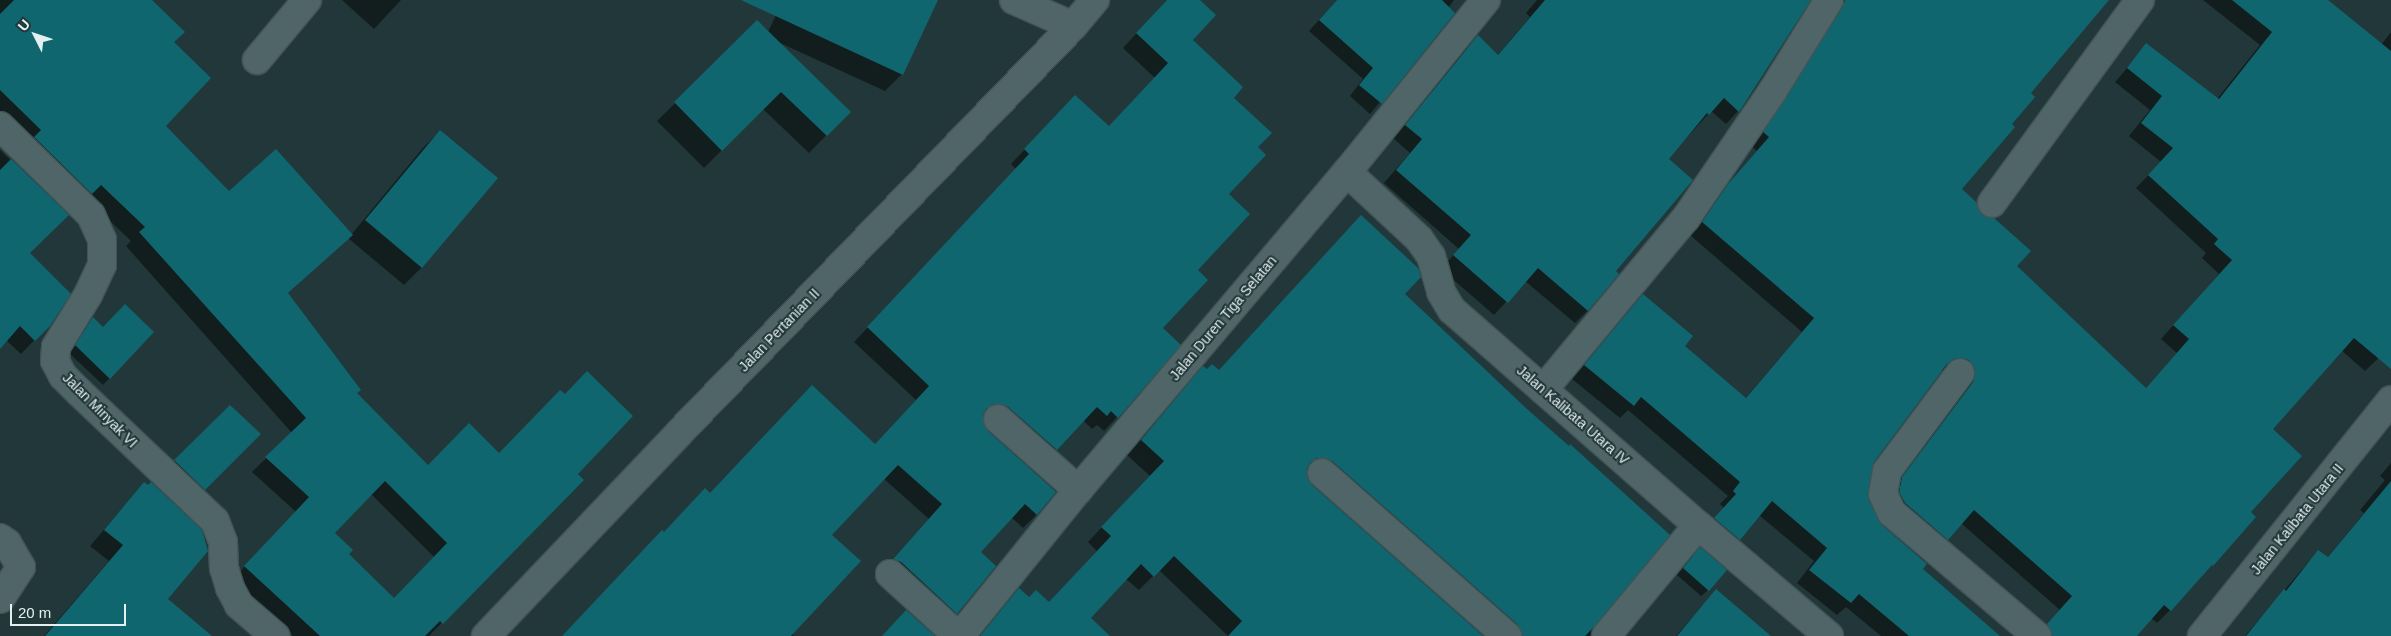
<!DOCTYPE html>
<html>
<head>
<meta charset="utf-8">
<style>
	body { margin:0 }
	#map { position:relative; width:2391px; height:636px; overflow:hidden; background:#223739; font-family:Arial,sans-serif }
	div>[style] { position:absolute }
	.shadow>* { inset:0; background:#0007 }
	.building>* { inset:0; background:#10666f }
	.roads { filter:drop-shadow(1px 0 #425456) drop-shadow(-1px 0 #425456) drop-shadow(0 1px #425456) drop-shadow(0 -1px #425456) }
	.minor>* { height:28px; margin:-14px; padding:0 14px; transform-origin:14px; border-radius:14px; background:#4f6568 }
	span { translate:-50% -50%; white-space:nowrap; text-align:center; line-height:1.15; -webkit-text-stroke:4px #223739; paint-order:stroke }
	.street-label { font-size:14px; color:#e3eff1 }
	.north { position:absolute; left:10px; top:10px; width:50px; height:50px; -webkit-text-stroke:4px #223739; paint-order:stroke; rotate:311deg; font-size:14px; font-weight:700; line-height:20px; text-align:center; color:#e3eff1 }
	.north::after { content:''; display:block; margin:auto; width:18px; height:22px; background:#e3eff1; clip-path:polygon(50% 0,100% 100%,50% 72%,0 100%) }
	.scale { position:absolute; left:10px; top:604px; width:116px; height:22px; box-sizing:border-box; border:2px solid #e3eff1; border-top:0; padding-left:6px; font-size:15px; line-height:18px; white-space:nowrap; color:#e3eff1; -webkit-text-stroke:4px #223739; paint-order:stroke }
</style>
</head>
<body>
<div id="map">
	<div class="shadow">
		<div style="clip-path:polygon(evenodd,0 0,148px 0,172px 42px,164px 126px,229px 192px,351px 235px,422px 149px,440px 131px,422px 267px,404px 285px,348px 238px,287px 294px,356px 393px,428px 466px,499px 454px,576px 474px,582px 480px,429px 636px,293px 636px,231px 581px,296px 512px,252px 472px,292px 433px,126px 246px,131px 241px,86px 198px,0 131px,0 0,371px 494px,434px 557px,394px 599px,347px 554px,333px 533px,371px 494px)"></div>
		<div style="clip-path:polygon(342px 0,401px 0,374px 29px)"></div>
		<div style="clip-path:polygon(783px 0,937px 0,902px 74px,885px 91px,778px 42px,849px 112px,809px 153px,763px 109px,704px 168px,657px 121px,757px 22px,768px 32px)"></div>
		<div style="clip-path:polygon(1167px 0,1198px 0,1191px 40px,1232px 98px,1256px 147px,1227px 194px,1196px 270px,1161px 328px,1117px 417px,1104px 431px,1097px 425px,1092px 429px,1083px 420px,1042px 463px,987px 417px,982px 417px,982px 424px,1037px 514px,1023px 528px,1011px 517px,980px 552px,956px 613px,943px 627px,880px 573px,929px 519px,883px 478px,830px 535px,792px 634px,794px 636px,562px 636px,664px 533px,710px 495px,874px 445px,916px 400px,854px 342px,1016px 169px,1011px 164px,1061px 111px,1108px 128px,1155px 78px,1123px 48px)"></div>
		<div style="clip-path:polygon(1337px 0,1454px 0,1448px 8px,1454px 13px,1370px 114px,1350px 96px,1363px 79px,1309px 31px)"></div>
		<div style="clip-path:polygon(1537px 0,1809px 0,1738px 111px,1726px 124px,1711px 111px,1667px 159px,1614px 272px,1588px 310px,1575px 323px,1525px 281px,1494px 315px,1441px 269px,1459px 249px,1384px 183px,1410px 153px,1393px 138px,1465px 50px,1478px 37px,1497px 56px,1530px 17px,1526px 13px)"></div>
		<div style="clip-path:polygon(1825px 0,2108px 0,2030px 93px,1960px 189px,2015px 266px,2145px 389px,2177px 353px,2161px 339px,2219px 274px,2202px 258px,2206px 253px,2136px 188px,2161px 162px,2129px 136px,2150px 110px,2115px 82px,2147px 45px,2217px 99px,2260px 45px,2203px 0,2326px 0,2381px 45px,2391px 32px,2391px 346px,2365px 371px,2341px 350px,2271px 429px,2249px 512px,2170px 610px,2157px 623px,2151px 618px,2135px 636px,2037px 636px,2060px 610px,1961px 523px,1934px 552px,1889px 492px,1960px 396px,1963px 388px,1948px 370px,1940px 371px,1873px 461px,1866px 491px,1868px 501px,1881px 525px,1921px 569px,1998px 636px,1881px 636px,1846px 607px,1837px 615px,1797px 583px,1814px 561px,1759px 515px,1726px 552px,1702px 532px,1724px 508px,1720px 504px,1728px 496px,1628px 410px,1620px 418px,1572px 379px,1643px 296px,1683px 346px,1745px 399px,1802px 332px,1690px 235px,1715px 199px,1757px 151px,1751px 146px)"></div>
		<div style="clip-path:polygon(0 150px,67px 216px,29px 253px,49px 325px,21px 354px,6px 340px,0 347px)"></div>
		<div style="clip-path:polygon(1403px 295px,1593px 625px,1590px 636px,1500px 636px,1310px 472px,1306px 472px,1306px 478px,1311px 486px,1481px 636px,1228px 636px,1159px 570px,1139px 590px,1126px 579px,1090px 618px,1108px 636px,979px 636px,1019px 590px,1028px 599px,1049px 603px,1097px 551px,1088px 542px,1150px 476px,1127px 455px,1204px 368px,1207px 371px,1218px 371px)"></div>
		<div style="clip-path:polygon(93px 318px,103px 329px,153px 332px,103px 385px,69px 353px)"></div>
		<div style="clip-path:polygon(230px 407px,259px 434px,191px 502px,162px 474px)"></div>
		<div style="clip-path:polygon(2391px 463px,2391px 636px,2245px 636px,2318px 551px,2327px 558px,2364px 513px,2360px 510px,2385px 480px,2380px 476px)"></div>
		<div style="clip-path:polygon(144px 483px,166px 599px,210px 636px,44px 636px,109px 561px,90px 546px)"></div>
		<div style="clip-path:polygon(1693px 555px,1708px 590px,1701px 596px,1677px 575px)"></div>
		<div style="clip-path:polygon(1716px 591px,1760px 636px,1676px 636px)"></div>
	</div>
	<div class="building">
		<div style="clip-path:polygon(evenodd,14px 0,152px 0,185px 32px,174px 42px,211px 78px,166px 126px,229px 191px,276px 149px,353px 235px,288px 293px,361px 390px,357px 393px,428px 465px,469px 423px,499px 453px,560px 390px,565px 394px,587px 371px,633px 416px,578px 474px,584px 480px,443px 624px,440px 621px,425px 636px,320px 636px,244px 566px,309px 497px,265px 457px,306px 418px,139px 232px,145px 227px,101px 185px,92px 194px,34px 137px,41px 130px,0 90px,0 14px,14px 0,385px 481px,447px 543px,394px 598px,349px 554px,353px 550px,335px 533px,385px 481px)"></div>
		<div style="clip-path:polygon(741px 0,938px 0,903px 75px)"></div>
		<div style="clip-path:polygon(1167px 0,1200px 0,1216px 15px,1193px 40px,1243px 87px,1234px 98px,1272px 133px,1258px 147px,1266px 155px,1229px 194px,1250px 214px,1198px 270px,1208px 280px,1163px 328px,1181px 345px,1118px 418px,1111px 411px,1107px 416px,1097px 407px,1057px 450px,1008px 407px,1002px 404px,994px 404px,986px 409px,983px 415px,983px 423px,988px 431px,1056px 492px,1037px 515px,1025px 504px,981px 552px,996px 566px,957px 614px,901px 562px,893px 559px,942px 504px,898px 465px,832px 535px,861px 561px,791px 636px,562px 636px,662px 530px,664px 532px,705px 488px,710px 493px,812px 385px,875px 444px,929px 386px,867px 327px,1029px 154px,1024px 149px,1075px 95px,1109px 126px,1168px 63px,1136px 33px)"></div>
		<div style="clip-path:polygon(1337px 0,1442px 0,1455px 13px,1382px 104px,1359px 85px,1373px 68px,1319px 20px)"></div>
		<div style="clip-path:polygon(1545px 0,1811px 0,1739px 112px,1724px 98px,1709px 115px,1707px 113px,1669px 159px,1693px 180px,1616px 271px,1619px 274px,1588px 311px,1538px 268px,1508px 303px,1453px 255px,1471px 235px,1396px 170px,1422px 139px,1405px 125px,1478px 35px,1498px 55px)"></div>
		<div style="clip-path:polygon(1845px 0,2109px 0,2031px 93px,2035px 97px,2012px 124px,2015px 127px,1962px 189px,1976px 202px,1978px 209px,1982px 215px,1994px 218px,2031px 251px,2017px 266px,2146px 388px,2189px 339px,2173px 325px,2232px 260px,2214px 244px,2218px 239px,2148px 175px,2173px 148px,2141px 123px,2162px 96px,2127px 68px,2146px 43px,2219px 99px,2272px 32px,2232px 0,2328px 0,2391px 51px,2391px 369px,2354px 338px,2273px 429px,2302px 456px,2251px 512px,2256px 517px,2213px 566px,2212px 565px,2171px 611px,2164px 605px,2137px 636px,2052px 636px,2047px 624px,2072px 596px,1974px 510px,1948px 540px,1905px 503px,1899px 492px,1902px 477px,1973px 382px,1975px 375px,1974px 367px,1969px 360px,1962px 358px,1954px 359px,1947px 364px,1874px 462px,1868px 492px,1869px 501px,1882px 525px,1927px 564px,1923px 569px,2000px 636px,1909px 636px,1859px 594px,1851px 603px,1809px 570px,1827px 548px,1772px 501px,1740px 540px,1714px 518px,1736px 494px,1733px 491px,1740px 482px,1641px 397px,1634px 406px,1584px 365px,1643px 294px,1693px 336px,1685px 346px,1746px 398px,1814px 318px,1702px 222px,1728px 184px,1769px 137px,1763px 132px,1842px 8px)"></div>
		<div style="clip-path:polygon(757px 20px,851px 112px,827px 136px,781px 92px,722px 151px,674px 102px)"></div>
		<div style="clip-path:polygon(440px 130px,498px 178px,422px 268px,365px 220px)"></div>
		<div style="clip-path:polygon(11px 159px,69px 215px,30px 253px,71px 294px,50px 326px,35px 341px,20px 326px,0 349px,0 170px)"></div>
		<div style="clip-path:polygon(1361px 215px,1418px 268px,1421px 277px,1405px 294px,1527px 409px,1569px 446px,1570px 444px,1670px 535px,1594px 627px,1585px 636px,1522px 636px,1517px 624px,1332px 461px,1325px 458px,1317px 458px,1310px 463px,1307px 469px,1307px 478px,1312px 485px,1483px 636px,1228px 636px,1242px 621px,1174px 556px,1154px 577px,1141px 564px,1091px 618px,1110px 636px,980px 636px,1019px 588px,1029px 597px,1036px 590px,1049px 602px,1111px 536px,1101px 527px,1164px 461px,1141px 440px,1203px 366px,1207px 369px,1212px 364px,1219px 370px)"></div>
		<div style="clip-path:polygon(125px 304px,154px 332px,110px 379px,75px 345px,93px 317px,103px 327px)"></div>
		<div style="clip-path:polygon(230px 405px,261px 434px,205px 490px,174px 460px)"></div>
		<div style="clip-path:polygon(2391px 481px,2391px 636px,2246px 636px,2284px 589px,2286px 591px,2318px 550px,2328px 557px)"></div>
		<div style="clip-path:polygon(144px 482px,148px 485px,151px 482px,202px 530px,208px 551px,168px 599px,212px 636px,45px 636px,123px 545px,104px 530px)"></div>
		<div style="clip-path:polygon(1700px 547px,1727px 570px,1709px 591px,1683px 568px)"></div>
		<div style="clip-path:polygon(1716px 589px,1771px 636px,1677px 636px)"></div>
		<div style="clip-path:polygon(906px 610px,935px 636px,882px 636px)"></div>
	</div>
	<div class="roads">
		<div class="minor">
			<div style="left:1014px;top:0;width:64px;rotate:23.8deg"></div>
			<div style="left:257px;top:60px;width:78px;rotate:-50.2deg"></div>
			<div style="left:0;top:126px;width:127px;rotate:44.4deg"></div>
			<div style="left:91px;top:215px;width:27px;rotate:66deg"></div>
			<div style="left:102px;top:240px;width:25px;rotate:90deg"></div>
			<div style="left:102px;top:265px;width:33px;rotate:115deg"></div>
			<div style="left:88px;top:295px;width:61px;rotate:121.6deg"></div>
			<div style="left:56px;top:347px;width:14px;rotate:94deg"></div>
			<div style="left:55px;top:361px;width:17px;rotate:62deg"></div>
			<div style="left:63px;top:376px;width:23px;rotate:45deg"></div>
			<div style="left:79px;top:392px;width:187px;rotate:43.5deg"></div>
			<div style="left:215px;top:521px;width:22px;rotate:69deg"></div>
			<div style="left:223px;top:542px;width:26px;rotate:88deg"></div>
			<div style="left:224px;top:568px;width:21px;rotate:73deg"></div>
			<div style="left:230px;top:588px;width:19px;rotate:62deg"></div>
			<div style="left:239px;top:605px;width:48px;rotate:40.7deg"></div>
			<div style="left:1347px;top:172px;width:98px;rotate:42.9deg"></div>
			<div style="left:1419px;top:239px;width:21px;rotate:55deg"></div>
			<div style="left:1431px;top:256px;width:37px;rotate:74deg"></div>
			<div style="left:1441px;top:292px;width:21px;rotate:59deg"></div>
			<div style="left:1452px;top:310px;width:327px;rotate:41.2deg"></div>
			<div style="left:1698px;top:525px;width:172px;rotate:40.3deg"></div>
			<div style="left:1992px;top:203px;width:251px;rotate:-53.9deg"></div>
			<div style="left:1960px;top:373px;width:122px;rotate:126.7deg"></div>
			<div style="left:1887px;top:471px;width:23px;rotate:100deg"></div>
			<div style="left:1883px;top:494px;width:21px;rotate:65deg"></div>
			<div style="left:1892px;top:513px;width:190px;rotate:40.3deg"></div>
			<div style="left:1543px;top:390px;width:224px;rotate:-50.3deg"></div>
			<div style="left:1686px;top:218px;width:153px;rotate:-55.7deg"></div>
			<div style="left:1772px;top:92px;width:108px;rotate:-58.2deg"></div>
			<div style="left:998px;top:419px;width:107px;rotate:41.6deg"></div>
			<div style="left:1322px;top:473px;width:247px;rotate:41.4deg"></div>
			<div style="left:0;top:538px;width:9px;rotate:36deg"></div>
			<div style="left:7px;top:543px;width:28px;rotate:60deg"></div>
			<div style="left:21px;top:567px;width:38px;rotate:123deg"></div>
			<div style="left:890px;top:574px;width:92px;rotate:42.4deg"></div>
			<div style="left:486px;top:636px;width:280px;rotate:-46.4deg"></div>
			<div style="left:679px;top:433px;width:566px;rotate:-45.93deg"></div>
			<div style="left:1073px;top:26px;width:34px;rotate:-50deg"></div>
			<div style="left:960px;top:636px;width:188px;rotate:-51.1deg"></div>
			<div style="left:1078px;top:490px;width:417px;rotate:-49.8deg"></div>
			<div style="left:1347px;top:172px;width:221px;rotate:-51.1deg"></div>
			<div style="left:1606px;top:636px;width:144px;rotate:-50.3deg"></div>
			<div style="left:2202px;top:636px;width:302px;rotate:-51.3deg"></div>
		</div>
	</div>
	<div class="street-label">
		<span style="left:1223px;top:318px;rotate:-50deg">Jalan Duren Tiga Selatan</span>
		<span style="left:779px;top:330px;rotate:-46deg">Jalan Pertanian II</span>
		<span style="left:100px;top:410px;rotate:45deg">Jalan Minyak VI</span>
		<span style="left:1573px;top:415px;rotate:41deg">Jalan Kalibata Utara IV</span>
		<span style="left:2297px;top:519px;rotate:-51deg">Jalan Kalibata Utara II</span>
	</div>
	<div class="north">U</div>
	<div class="scale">20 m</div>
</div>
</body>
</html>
